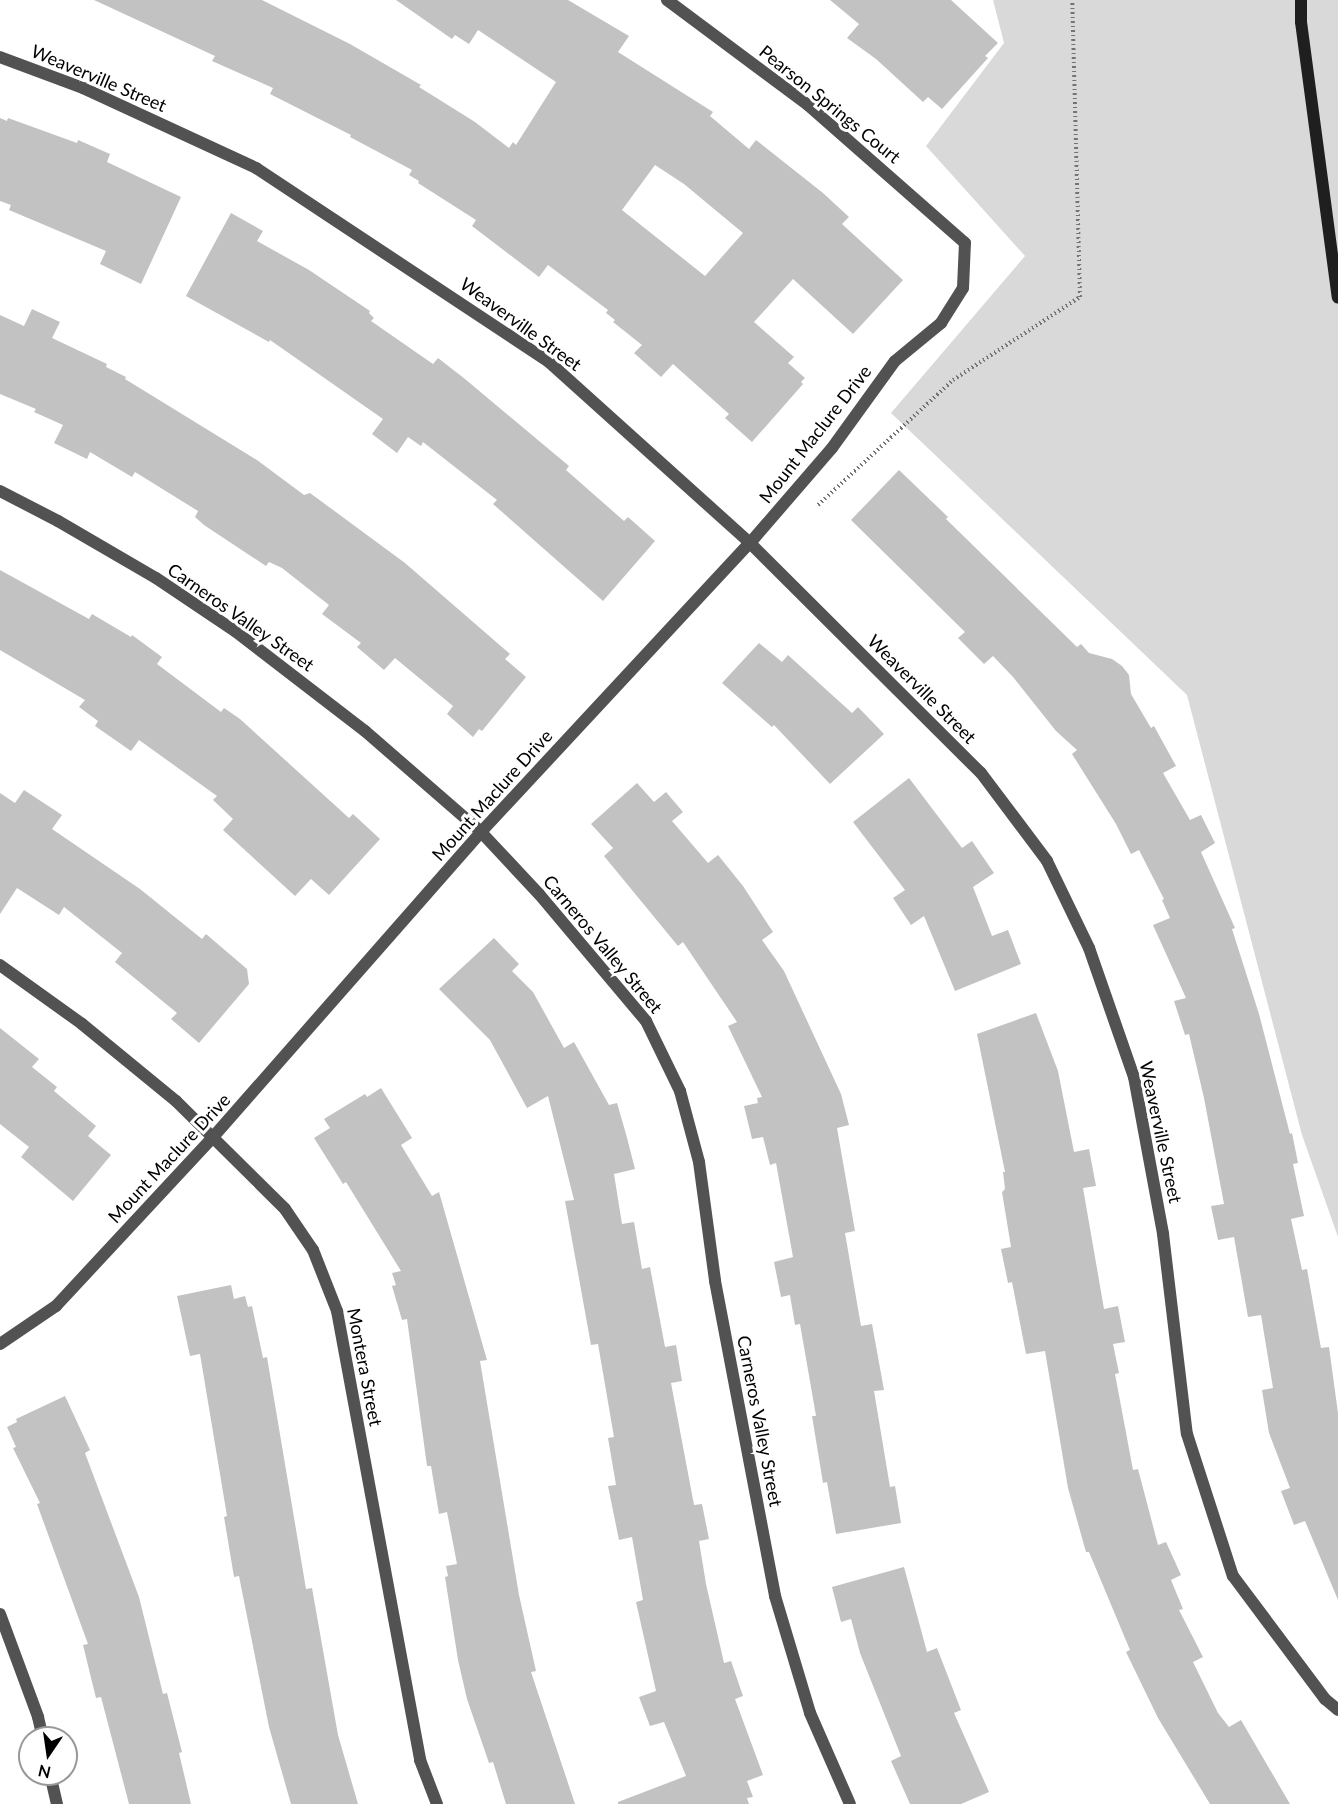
<!DOCTYPE html>
<html>
<head>
<meta charset="utf-8">
<style>
	body { margin:0 }
	#map { position:relative; width:1338px; height:1804px; overflow:hidden; background:#fff; font-family:Lato,sans-serif }
	div>[style] { position:absolute }
	.green>* { inset:0; background:#d9d9d9 }
	.building>* { inset:0; background:#c2c2c2 }
	.path>* { height:4px; margin-top:-2px; transform-origin:0; background:repeating-linear-gradient(90deg,#747474 0 1.5px,transparent 0 4.5px) }
	.street>* { height:12px; margin:-6px; padding:0 6px; transform-origin:6px; border-radius:6px; background:#525252 }
	.secondary>* { height:12px; margin:-6px; padding:0 6px; transform-origin:6px; border-radius:6px; background:#1f1f1f }
	span { translate:-50% -50%; white-space:nowrap; text-align:center; line-height:1.15; -webkit-text-stroke:6px #fff; paint-order:stroke }
	.street-label { font-size:18px; color:#000 }
	.north { position:absolute; left:18px; top:1726px; width:60px; height:60px; box-sizing:border-box; background:#fff; border:2px solid #999; border-radius:50%; rotate:193deg; font-size:16px; font-weight:700; line-height:24px; text-align:center; color:#000 }
	.north::after { content:''; display:block; margin:auto; width:21px; height:27px; background:#000; clip-path:polygon(50% 0,100% 100%,50% 72%,0 100%) }
</style>
</head>
<body>
<div id="map">
	<div class="green">
		<div style="clip-path:polygon(993px 0,1338px 0,1338px 1237px,1302px 1135px,1187px 695px,891px 413px,1025px 256px,926px 146px,1004px 43px)"></div>
	</div>
	<div class="building">
		<div style="clip-path:polygon(evenodd,94px 0,262px 0,350px 44px,421px 85px,419px 87px,475px 122px,509px 148px,513px 142px,516px 145px,556px 82px,478px 30px,469px 44px,455px 35px,452px 39px,396px 0,568px 0,629px 36px,618px 52px,713px 112px,710px 116px,749px 149px,756px 140px,823px 193px,849px 217px,842px 224px,903px 280px,853px 334px,793px 279px,754px 322px,794px 357px,788px 363px,805px 378px,801px 382px,803px 384px,752px 442px,725px 418px,729px 414px,673px 364px,661px 377px,634px 353px,642px 345px,613px 322px,615px 320px,606px 313px,608px 310px,548px 265px,539px 277px,472px 226px,476px 220px,418px 183px,419px 181px,409px 175px,412px 170px,350px 137px,351px 135px,270px 94px,273px 88px,212px 61px,215px 56px,94px 0,655px 165px,684px 184px,743px 233px,705px 276px,622px 210px,655px 165px)"></div>
		<div style="clip-path:polygon(830px 0,951px 0,998px 43px,985px 56px,988px 58px,942px 109px,928px 97px,923px 102px,876px 59px,847px 38px,859px 24px)"></div>
		<div style="clip-path:polygon(0 118px,7px 121px,8px 118px,77px 143px,78px 140px,110px 154px,107px 162px,181px 197px,141px 284px,100px 264px,106px 251px,9px 210px,11px 205px,0 201px)"></div>
		<div style="clip-path:polygon(231px 213px,263px 231px,257px 241px,309px 270px,370px 311px,369px 313px,374px 318px,371px 321px,433px 364px,438px 358px,465px 379px,569px 466px,566px 470px,624px 521px,628px 517px,655px 541px,603px 601px,493px 504px,497px 500px,423px 442px,421px 446px,408px 437px,397px 453px,372px 434px,383px 419px,270px 340px,269px 342px,186px 296px)"></div>
		<div style="clip-path:polygon(32px 309px,60px 322px,52px 338px,107px 364px,106px 367px,126px 377px,125px 379px,257px 460px,304px 495px,310px 493px,405px 563px,510px 654px,505px 659px,526px 677px,482px 731px,479px 729px,473px 737px,447px 714px,453px 706px,395px 658px,384px 670px,357px 647px,361px 643px,322px 614px,329px 605px,282px 568px,269px 562px,266px 566px,204px 525px,195px 517px,198px 511px,135px 472px,132px 477px,90px 452px,87px 459px,54px 443px,63px 425px,34px 412px,36px 409px,0 394px,0 315px,24px 326px)"></div>
		<div style="clip-path:polygon(899px 470px,948px 517px,946px 519px,1077px 647px,1081px 644px,1089px 653px,1112px 659px,1122px 666px,1129px 675px,1131px 694px,1151px 728px,1154px 726px,1176px 766px,1163px 773px,1190px 820px,1201px 815px,1215px 843px,1201px 852px,1235px 928px,1232px 929px,1259px 1014px,1290px 1134px,1292px 1133px,1298px 1163px,1293px 1164px,1304px 1216px,1291px 1219px,1302px 1270px,1307px 1269px,1321px 1348px,1329px 1347px,1338px 1413px,1338px 1600px,1305px 1521px,1294px 1525px,1281px 1491px,1290px 1488px,1269px 1433px,1262px 1390px,1273px 1388px,1261px 1315px,1248px 1317px,1234px 1237px,1218px 1240px,1211px 1206px,1224px 1204px,1204px 1098px,1189px 1034px,1185px 1035px,1174px 1001px,1186px 998px,1153px 925px,1170px 918px,1162px 900px,1164px 899px,1139px 850px,1131px 854px,1116px 824px,1072px 754px,1077px 750px,1056px 731px,1013px 677px,993px 656px,984px 664px,958px 638px,965px 632px,851px 520px)"></div>
		<div style="clip-path:polygon(0 570px,89px 619px,92px 614px,131px 637px,132px 635px,162px 657px,157px 664px,221px 712px,224px 708px,240px 719px,349px 818px,353px 814px,380px 839px,329px 895px,311px 879px,295px 896px,223px 830px,233px 819px,213px 800px,217px 796px,139px 740px,131px 751px,95px 726px,98px 721px,79px 707px,85px 700px,0 650px)"></div>
		<div style="clip-path:polygon(759px 643px,782px 662px,788px 655px,852px 713px,858px 707px,884px 734px,830px 784px,774px 725px,772px 727px,722px 683px)"></div>
		<div style="clip-path:polygon(909px 778px,962px 848px,972px 841px,994px 873px,973px 887px,992px 936px,1008px 930px,1021px 964px,955px 991px,924px 916px,911px 925px,893px 898px,905px 890px,853px 822px)"></div>
		<div style="clip-path:polygon(637px 783px,654px 802px,666px 792px,683px 812px,672px 821px,708px 863px,718px 855px,743px 886px,773px 932px,762px 940px,784px 971px,841px 1094px,849px 1125px,837px 1128px,855px 1231px,845px 1233px,861px 1326px,872px 1324px,884px 1390px,874px 1391px,890px 1487px,895px 1486px,901px 1523px,836px 1534px,827px 1482px,823px 1483px,812px 1416px,816px 1416px,800px 1324px,795px 1325px,790px 1295px,781px 1297px,774px 1262px,793px 1257px,776px 1163px,770px 1165px,763px 1137px,752px 1139px,744px 1106px,758px 1103px,757px 1098px,762px 1097px,728px 1026px,737px 1022px,683px 942px,678px 946px,604px 856px,613px 848px,591px 824px)"></div>
		<div style="clip-path:polygon(24px 790px,62px 815px,52px 829px,140px 889px,202px 939px,206px 934px,247px 969px,249px 984px,199px 1043px,171px 1019px,177px 1013px,115px 962px,122px 953px,64px 907px,59px 915px,17px 888px,0 914px,0 793px,15px 803px)"></div>
		<div style="clip-path:polygon(494px 938px,519px 964px,512px 971px,533px 992px,564px 1048px,574px 1042px,609px 1105px,617px 1103px,626px 1134px,635px 1169px,614px 1174px,622px 1224px,634px 1222px,642px 1269px,650px 1267px,665px 1347px,676px 1345px,682px 1381px,671px 1383px,694px 1505px,702px 1504px,709px 1539px,699px 1541px,706px 1584px,724px 1663px,731px 1661px,743px 1696px,735px 1699px,763px 1775px,747px 1781px,753px 1797px,747px 1798px,749px 1804px,618px 1804px,618px 1802px,686px 1776px,664px 1722px,650px 1726px,639px 1697px,656px 1691px,636px 1602px,643px 1600px,632px 1537px,619px 1540px,608px 1486px,616px 1485px,608px 1438px,614px 1437px,598px 1344px,591px 1345px,565px 1201px,574px 1200px,548px 1096px,527px 1108px,490px 1040px,439px 989px)"></div>
		<div style="clip-path:polygon(1036px 1013px,1058px 1071px,1074px 1152px,1089px 1149px,1096px 1186px,1083px 1188px,1104px 1309px,1118px 1306px,1125px 1342px,1113px 1344px,1119px 1373px,1115px 1374px,1133px 1470px,1138px 1469px,1158px 1545px,1166px 1542px,1181px 1575px,1171px 1580px,1183px 1609px,1179px 1610px,1203px 1657px,1193px 1662px,1218px 1713px,1229px 1727px,1241px 1720px,1290px 1804px,1210px 1804px,1158px 1718px,1126px 1652px,1130px 1650px,1089px 1552px,1086px 1552px,1068px 1488px,1045px 1351px,1026px 1354px,1012px 1282px,1008px 1283px,1001px 1249px,1011px 1247px,1002px 1192px,1005px 1189px,1003px 1172px,1005px 1172px,977px 1034px)"></div>
		<div style="clip-path:polygon(0 1028px,39px 1059px,32px 1067px,57px 1087px,54px 1091px,96px 1126px,88px 1136px,111px 1155px,73px 1201px,21px 1157px,29px 1147px,0 1124px)"></div>
		<div style="clip-path:polygon(381px 1088px,412px 1138px,401px 1145px,432px 1196px,439px 1192px,487px 1360px,480px 1361px,519px 1595px,536px 1671px,531px 1672px,575px 1804px,506px 1804px,493px 1762px,489px 1763px,467px 1699px,458px 1660px,445px 1577px,448px 1576px,446px 1566px,457px 1564px,447px 1512px,439px 1514px,431px 1466px,427px 1466px,407px 1319px,402px 1320px,392px 1286px,396px 1285px,392px 1273px,401px 1271px,346px 1182px,343px 1184px,314px 1138px,330px 1128px,324px 1119px,365px 1094px,367px 1097px)"></div>
		<div style="clip-path:polygon(231px 1285px,234px 1299px,245px 1296px,248px 1307px,252px 1306px,263px 1358px,267px 1357px,306px 1589px,312px 1588px,338px 1735px,358px 1804px,291px 1804px,269px 1727px,239px 1576px,234px 1577px,224px 1517px,227px 1516px,200px 1354px,190px 1356px,177px 1296px)"></div>
		<div style="clip-path:polygon(65px 1396px,90px 1450px,85px 1453px,139px 1597px,163px 1694px,167px 1693px,182px 1752px,179px 1753px,191px 1804px,129px 1804px,101px 1697px,96px 1698px,83px 1645px,88px 1644px,37px 1504px,40px 1503px,13px 1448px,16px 1447px,7px 1427px,17px 1422px,16px 1419px)"></div>
		<div style="clip-path:polygon(904px 1567px,927px 1652px,937px 1648px,961px 1710px,954px 1713px,989px 1792px,961px 1804px,910px 1804px,891px 1761px,901px 1756px,860px 1653px,851px 1619px,841px 1622px,832px 1587px)"></div>
	</div>
	<div class="path">
		<div style="left:818px;top:505px;width:184px;rotate:-42.8deg"></div>
		<div style="left:953px;top:380px;width:152px;rotate:-33.2deg"></div>
		<div style="left:1080px;top:297px;width:297px;rotate:-91.5deg"></div>
	</div>
	<div class="street">
		<div style="left:0;top:57px;width:89px;rotate:20.5deg"></div>
		<div style="left:83px;top:88px;width:191px;rotate:24.8deg"></div>
		<div style="left:256px;top:168px;width:351px;rotate:33.5deg"></div>
		<div style="left:549px;top:362px;width:270px;rotate:42deg"></div>
		<div style="left:750px;top:543px;width:326px;rotate:44.9deg"></div>
		<div style="left:981px;top:773px;width:110px;rotate:53.1deg"></div>
		<div style="left:1047px;top:861px;width:97px;rotate:64.2deg"></div>
		<div style="left:1089px;top:948px;width:137px;rotate:70.8deg"></div>
		<div style="left:1134px;top:1077px;width:160px;rotate:79.5deg"></div>
		<div style="left:1163px;top:1234px;width:201px;rotate:83.2deg"></div>
		<div style="left:1187px;top:1434px;width:149px;rotate:72.1deg"></div>
		<div style="left:1233px;top:1576px;width:154px;rotate:53.2deg"></div>
		<div style="left:1325px;top:1699px;width:17px;rotate:40deg"></div>
		<div style="left:0;top:491px;width:65px;rotate:27.3deg"></div>
		<div style="left:58px;top:521px;width:113px;rotate:30.2deg"></div>
		<div style="left:156px;top:578px;width:95px;rotate:33.9deg"></div>
		<div style="left:235px;top:631px;width:164px;rotate:37.6deg"></div>
		<div style="left:365px;top:731px;width:154px;rotate:41deg"></div>
		<div style="left:481px;top:832px;width:85px;rotate:46.9deg"></div>
		<div style="left:539px;top:894px;width:166px;rotate:49.9deg"></div>
		<div style="left:646px;top:1021px;width:78px;rotate:64.1deg"></div>
		<div style="left:680px;top:1091px;width:73px;rotate:75deg"></div>
		<div style="left:699px;top:1162px;width:120px;rotate:82.3deg"></div>
		<div style="left:715px;top:1281px;width:321px;rotate:79.2deg"></div>
		<div style="left:775px;top:1596px;width:122px;rotate:73.3deg"></div>
		<div style="left:810px;top:1713px;width:99px;rotate:66.3deg"></div>
		<div style="left:0;top:965px;width:101px;rotate:35.7deg"></div>
		<div style="left:82px;top:1024px;width:122px;rotate:39.3deg"></div>
		<div style="left:176px;top:1101px;width:153px;rotate:44.7deg"></div>
		<div style="left:285px;top:1209px;width:50px;rotate:55.7deg"></div>
		<div style="left:313px;top:1250px;width:66px;rotate:68.5deg"></div>
		<div style="left:337px;top:1311px;width:457px;rotate:79.5deg"></div>
		<div style="left:420px;top:1760px;width:47px;rotate:68.9deg"></div>
		<div style="left:0;top:1344px;width:68px;rotate:-34.2deg"></div>
		<div style="left:56px;top:1306px;width:232px;rotate:-47.1deg"></div>
		<div style="left:214px;top:1136px;width:405px;rotate:-48.7deg"></div>
		<div style="left:481px;top:832px;width:395px;rotate:-47.1deg"></div>
		<div style="left:750px;top:543px;width:125px;rotate:-49.2deg"></div>
		<div style="left:832px;top:448px;width:107px;rotate:-54.1deg"></div>
		<div style="left:895px;top:361px;width:60px;rotate:-39.6deg"></div>
		<div style="left:941px;top:323px;width:41px;rotate:-57.8deg"></div>
		<div style="left:963px;top:288px;width:45px;rotate:-87.5deg"></div>
		<div style="left:965px;top:243px;width:209px;rotate:-138.7deg"></div>
		<div style="left:808px;top:105px;width:176px;rotate:-143.3deg"></div>
		<div style="left:0;top:1614px;width:110px;rotate:69.7deg"></div>
		<div style="left:38px;top:1717px;width:22px;rotate:77deg"></div>
		<div style="left:50px;top:1774px;width:31px;rotate:77deg"></div>
	</div>
	<div class="secondary">
		<div style="left:1301px;top:0;width:22px;rotate:90deg"></div>
		<div style="left:1301px;top:22px;width:278px;rotate:82.4deg"></div>
	</div>
	<div class="street-label">
		<span style="left:99px;top:78px;rotate:23deg">Weaverville Street</span>
		<span style="left:830px;top:104px;rotate:39deg">Pearson Springs Court</span>
		<span style="left:521px;top:324px;rotate:36deg">Weaverville Street</span>
		<span style="left:815px;top:434px;rotate:-52deg">Mount Maclure Drive</span>
		<span style="left:241px;top:617px;rotate:35deg">Carneros Valley Street</span>
		<span style="left:922px;top:689px;rotate:45deg">Weaverville Street</span>
		<span style="left:492px;top:795px;rotate:-48deg">Mount Maclure Drive</span>
		<span style="left:603px;top:944px;rotate:50deg">Carneros Valley Street</span>
		<span style="left:1161px;top:1132px;rotate:78deg">Weaverville Street</span>
		<span style="left:169px;top:1158px;rotate:-47deg">Mount Maclure Drive</span>
		<span style="left:365px;top:1367px;rotate:79deg">Montera Street</span>
		<span style="left:760px;top:1421px;rotate:79deg">Carneros Valley Street</span>
	</div>
	<div class="north">N</div>
</div>
</body>
</html>
